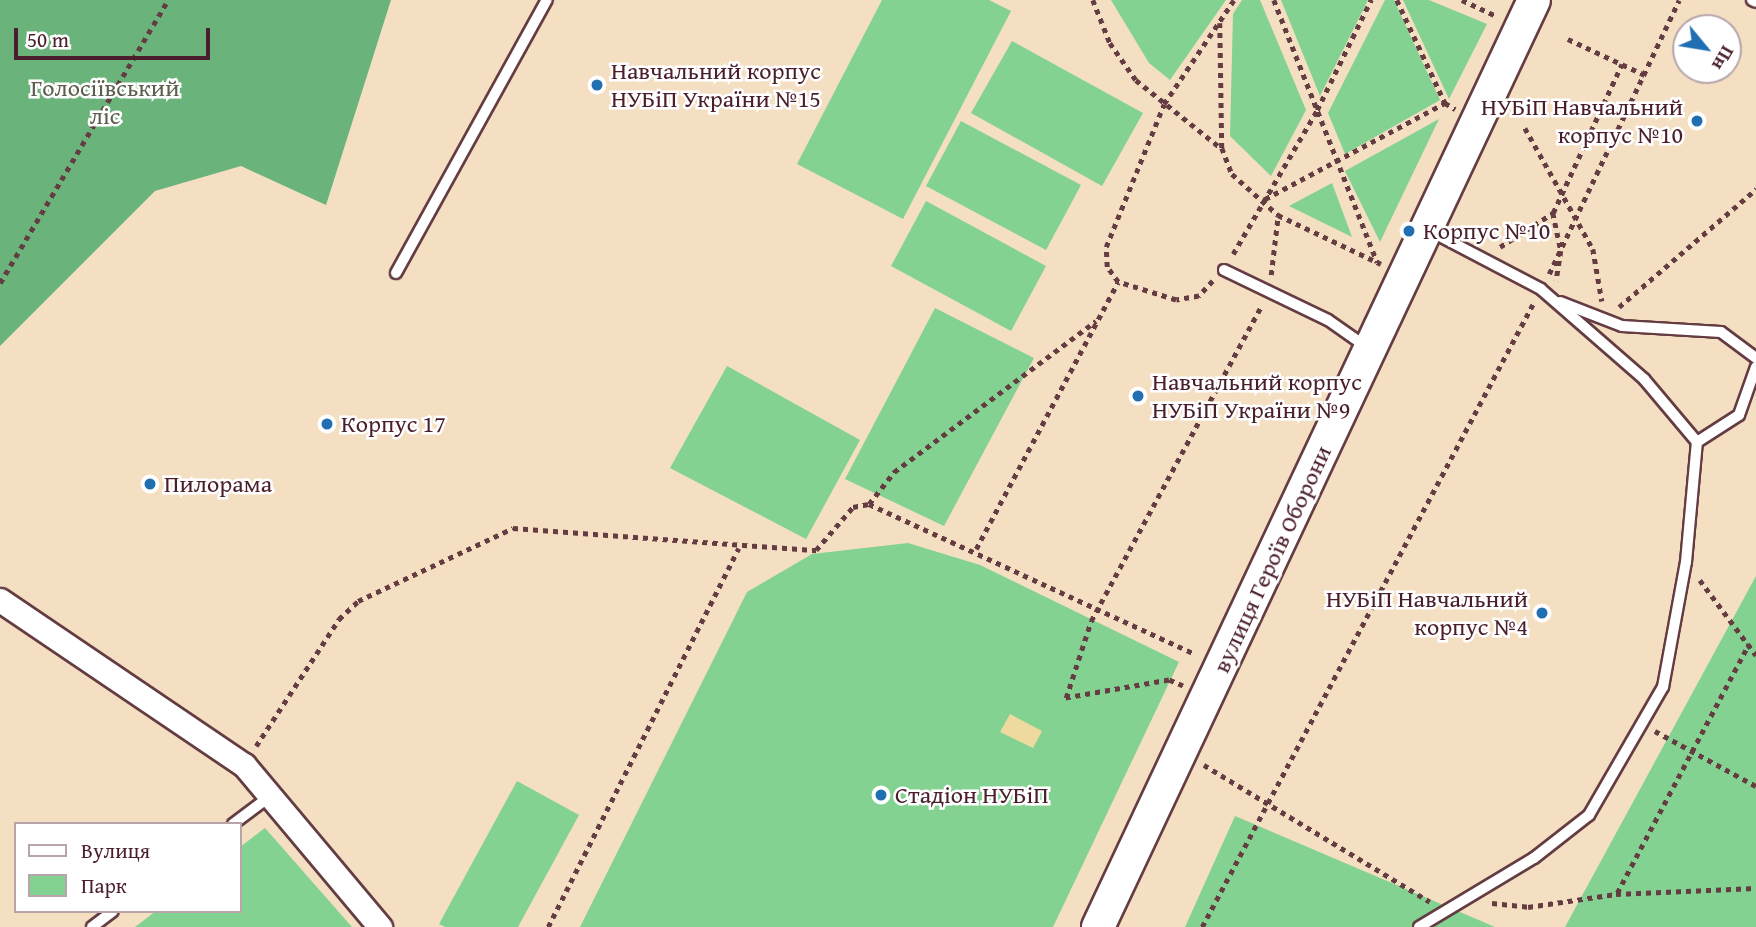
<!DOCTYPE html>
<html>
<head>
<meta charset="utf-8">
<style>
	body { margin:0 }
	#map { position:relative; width:1756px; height:927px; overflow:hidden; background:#f4dfc2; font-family:"Gentium Book Plus",serif }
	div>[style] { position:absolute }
	.green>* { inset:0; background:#83d292 }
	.forest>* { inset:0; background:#6ab47c }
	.sand>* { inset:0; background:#eeda9e }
	.path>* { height:4.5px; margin-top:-2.25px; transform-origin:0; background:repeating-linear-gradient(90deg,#643c42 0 5px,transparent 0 10px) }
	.roads { filter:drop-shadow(2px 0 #643c42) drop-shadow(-2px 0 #643c42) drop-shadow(0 2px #643c42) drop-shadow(0 -2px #643c42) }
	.lane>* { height:10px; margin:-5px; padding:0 5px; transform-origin:5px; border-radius:5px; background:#fff }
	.street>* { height:23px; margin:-11.5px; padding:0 11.5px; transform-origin:11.5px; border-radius:11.5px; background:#fff }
	.secondary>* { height:32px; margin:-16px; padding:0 16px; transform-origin:16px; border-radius:16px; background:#fff }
	.dots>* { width:19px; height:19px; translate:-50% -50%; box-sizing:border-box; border:4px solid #fff; border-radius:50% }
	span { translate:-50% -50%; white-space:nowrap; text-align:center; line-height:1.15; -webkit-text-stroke:5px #fff; paint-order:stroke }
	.poi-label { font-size:24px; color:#4a1f2b }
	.left { translate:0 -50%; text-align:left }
	.right { translate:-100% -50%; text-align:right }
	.park-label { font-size:24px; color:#5e5e4f }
	.street-label { font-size:24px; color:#4a1f2b }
	.legend { position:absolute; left:14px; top:822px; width:228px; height:91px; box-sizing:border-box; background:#fff; border:2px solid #b7a5aa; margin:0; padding:9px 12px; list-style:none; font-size:21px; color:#4a1f2b }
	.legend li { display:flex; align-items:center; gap:14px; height:35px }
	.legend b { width:35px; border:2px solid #b7a5aa }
	.north { position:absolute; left:1672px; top:14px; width:70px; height:70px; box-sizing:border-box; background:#fff; border:2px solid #b7a5aa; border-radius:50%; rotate:120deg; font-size:19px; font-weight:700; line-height:28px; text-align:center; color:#4a1f2b }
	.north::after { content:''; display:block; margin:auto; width:24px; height:32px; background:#1f6fb2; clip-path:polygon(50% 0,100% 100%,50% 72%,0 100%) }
	.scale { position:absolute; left:14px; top:28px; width:196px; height:32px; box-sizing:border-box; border:4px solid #4a1f2b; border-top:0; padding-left:9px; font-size:21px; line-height:24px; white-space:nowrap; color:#4a1f2b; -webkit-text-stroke:5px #fff; paint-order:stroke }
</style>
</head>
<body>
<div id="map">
	<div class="green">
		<div style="clip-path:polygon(882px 0,989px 0,1011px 11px,903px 219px,797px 164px)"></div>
		<div style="clip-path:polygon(1111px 0,1226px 0,1170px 80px,1149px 63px)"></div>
		<div style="clip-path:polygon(1242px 0,1260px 0,1306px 110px,1271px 176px,1230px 136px,1233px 14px)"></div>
		<div style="clip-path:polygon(1281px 0,1368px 0,1320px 96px)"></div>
		<div style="clip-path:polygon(1385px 0,1394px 0,1440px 100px,1345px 154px,1328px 113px)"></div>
		<div style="clip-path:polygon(1403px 0,1429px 0,1487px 24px,1449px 99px)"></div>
		<div style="clip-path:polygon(1012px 41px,1143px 113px,1102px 186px,971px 113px)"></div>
		<div style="clip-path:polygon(1439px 119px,1380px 242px,1345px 171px)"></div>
		<div style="clip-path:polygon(961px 121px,1081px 185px,1046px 250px,926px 186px)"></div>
		<div style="clip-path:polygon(1332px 183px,1352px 237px,1289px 206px)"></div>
		<div style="clip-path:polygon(926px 201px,1046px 266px,1011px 331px,891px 266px)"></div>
		<div style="clip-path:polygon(935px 308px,1034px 358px,944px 526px,845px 479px)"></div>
		<div style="clip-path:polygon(727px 366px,860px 440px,806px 539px,670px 468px)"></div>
		<div style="clip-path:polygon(908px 543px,980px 565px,1179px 662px,1053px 927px,580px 927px,747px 592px,812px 554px)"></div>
		<div style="clip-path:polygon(1756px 576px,1756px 927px,1565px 927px)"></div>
		<div style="clip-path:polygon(517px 781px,579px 815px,518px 927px,445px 927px,439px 924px)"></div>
		<div style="clip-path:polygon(1235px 816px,1495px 927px,1185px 927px)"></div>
		<div style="clip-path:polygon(265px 828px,352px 927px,135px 927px,156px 911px,240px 911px,240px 847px)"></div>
	</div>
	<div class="forest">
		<div style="clip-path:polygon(0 0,391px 0,326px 205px,241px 166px,155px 191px,0 346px)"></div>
	</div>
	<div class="sand">
		<div style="clip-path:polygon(1010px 714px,1042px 731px,1033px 748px,1000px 732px)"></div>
	</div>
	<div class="path">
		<div style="left:1093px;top:0;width:46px;rotate:68.4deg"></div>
		<div style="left:1110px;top:43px;width:45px;rotate:54.9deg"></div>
		<div style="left:1136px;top:80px;width:109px;rotate:38.7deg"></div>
		<div style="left:1274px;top:0;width:282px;rotate:68.5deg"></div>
		<div style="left:1397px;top:0;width:114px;rotate:65deg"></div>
		<div style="left:1445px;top:103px;width:12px;rotate:31deg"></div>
		<div style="left:1462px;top:0;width:38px;rotate:25deg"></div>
		<div style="left:1220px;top:23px;width:125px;rotate:89.1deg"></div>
		<div style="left:1222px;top:148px;width:28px;rotate:69deg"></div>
		<div style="left:1232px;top:174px;width:62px;rotate:41.7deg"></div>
		<div style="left:1278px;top:215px;width:114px;rotate:25.4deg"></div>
		<div style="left:1568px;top:39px;width:85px;rotate:25.1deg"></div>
		<div style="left:1525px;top:128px;width:139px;rotate:60.7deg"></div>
		<div style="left:1593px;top:249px;width:53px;rotate:80.2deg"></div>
		<div style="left:1265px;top:199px;width:204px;rotate:-28.1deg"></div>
		<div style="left:1553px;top:213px;width:39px;rotate:78deg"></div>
		<div style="left:1561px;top:251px;width:30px;rotate:99deg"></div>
		<div style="left:1500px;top:247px;width:63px;rotate:-32.7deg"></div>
		<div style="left:1553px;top:213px;width:164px;rotate:-65.2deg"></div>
		<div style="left:1233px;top:254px;width:167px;rotate:-59.7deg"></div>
		<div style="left:1317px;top:110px;width:123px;rotate:-63.9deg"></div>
		<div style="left:1549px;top:274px;width:303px;rotate:-64.6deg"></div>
		<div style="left:1271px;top:275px;width:60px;rotate:-83.3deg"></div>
		<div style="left:1213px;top:281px;width:21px;rotate:133deg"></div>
		<div style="left:1199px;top:296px;width:23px;rotate:170deg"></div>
		<div style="left:1176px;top:300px;width:61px;rotate:-162.8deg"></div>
		<div style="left:1118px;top:282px;width:19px;rotate:-126deg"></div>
		<div style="left:1107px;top:267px;width:20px;rotate:-93deg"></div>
		<div style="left:1106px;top:247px;width:154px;rotate:-67.9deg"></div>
		<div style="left:1164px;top:104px;width:125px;rotate:-56.1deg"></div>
		<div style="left:0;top:283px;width:329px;rotate:-59.3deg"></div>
		<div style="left:1619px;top:307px;width:181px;rotate:-40.7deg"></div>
		<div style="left:869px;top:504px;width:41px;rotate:-52deg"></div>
		<div style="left:894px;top:472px;width:252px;rotate:-36.8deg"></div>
		<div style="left:976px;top:549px;width:302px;rotate:-62deg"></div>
		<div style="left:1700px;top:580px;width:94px;rotate:53.3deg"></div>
		<div style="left:1183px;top:686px;width:15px;rotate:-157deg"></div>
		<div style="left:1169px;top:680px;width:105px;rotate:170.1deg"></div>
		<div style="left:1066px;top:698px;width:81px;rotate:-72deg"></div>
		<div style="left:1091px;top:621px;width:358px;rotate:-61.6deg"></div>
		<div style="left:1655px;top:731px;width:115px;rotate:28.6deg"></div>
		<div style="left:256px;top:746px;width:152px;rotate:-56.8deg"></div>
		<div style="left:339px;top:619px;width:26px;rotate:-43deg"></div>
		<div style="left:358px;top:601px;width:171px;rotate:-25.2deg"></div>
		<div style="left:513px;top:528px;width:304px;rotate:4.2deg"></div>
		<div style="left:816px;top:550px;width:57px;rotate:-49.3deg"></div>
		<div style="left:853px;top:507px;width:16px;rotate:-11deg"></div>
		<div style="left:869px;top:504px;width:359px;rotate:24.7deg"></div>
		<div style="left:1204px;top:765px;width:264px;rotate:31.2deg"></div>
		<div style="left:1617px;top:893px;width:282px;rotate:-62.1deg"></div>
		<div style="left:1492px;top:903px;width:36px;rotate:6deg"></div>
		<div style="left:1528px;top:907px;width:89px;rotate:-8.4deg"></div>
		<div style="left:1616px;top:894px;width:140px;rotate:-2.5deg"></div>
		<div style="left:548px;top:927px;width:424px;rotate:-63.3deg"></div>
		<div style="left:1202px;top:927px;width:705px;rotate:-62.02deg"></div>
	</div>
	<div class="roads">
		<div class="lane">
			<div style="left:1752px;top:0;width:4px;rotate:27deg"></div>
			<div style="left:1224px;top:270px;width:115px;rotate:25.7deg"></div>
			<div style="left:1328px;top:320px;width:49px;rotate:35deg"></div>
			<div style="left:396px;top:273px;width:312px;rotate:-61.1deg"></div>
			<div style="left:1560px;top:302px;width:66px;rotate:21.2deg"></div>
			<div style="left:1622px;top:326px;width:99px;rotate:3.5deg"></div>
			<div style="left:1721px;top:332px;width:44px;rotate:36.6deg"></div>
			<div style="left:1697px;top:442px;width:50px;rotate:-32.7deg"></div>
			<div style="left:1739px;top:415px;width:51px;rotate:-70.5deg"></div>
			<div style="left:233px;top:824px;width:45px;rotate:-36.9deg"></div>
			<div style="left:92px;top:927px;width:26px;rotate:-37deg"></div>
			<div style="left:1419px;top:927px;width:134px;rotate:-31deg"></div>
			<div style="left:1534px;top:858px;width:70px;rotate:-38deg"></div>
			<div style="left:1589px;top:815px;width:148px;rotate:-60deg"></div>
			<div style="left:1663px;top:687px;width:127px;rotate:-79.6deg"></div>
			<div style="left:1686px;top:562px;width:121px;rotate:-84.8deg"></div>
			<div style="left:1697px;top:442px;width:82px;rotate:-130.1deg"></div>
			<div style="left:1644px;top:379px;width:137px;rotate:-138.9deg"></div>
			<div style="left:1541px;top:289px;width:127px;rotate:-152.4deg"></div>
		</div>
		<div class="street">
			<div style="left:0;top:600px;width:295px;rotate:34.1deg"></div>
			<div style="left:244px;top:765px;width:212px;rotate:50deg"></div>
		</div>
		<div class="secondary">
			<div style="left:1098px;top:927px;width:1024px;rotate:-64.81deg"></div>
		</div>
	</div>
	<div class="dots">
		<div style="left:597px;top:85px;background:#1f6fb2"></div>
		<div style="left:1697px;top:121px;background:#1f6fb2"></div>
		<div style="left:1409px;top:231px;background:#1f6fb2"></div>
		<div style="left:1138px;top:396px;background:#1f6fb2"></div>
		<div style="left:327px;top:424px;background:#1f6fb2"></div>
		<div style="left:150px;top:484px;background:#1f6fb2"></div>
		<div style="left:1542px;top:613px;background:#1f6fb2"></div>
		<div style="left:881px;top:795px;background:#1f6fb2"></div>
	</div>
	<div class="poi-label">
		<span class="left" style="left:611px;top:85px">Навчальний корпус<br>НУБіП України №15</span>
		<span class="right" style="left:1683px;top:121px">НУБіП Навчальний<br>корпус №10</span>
		<span class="left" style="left:1423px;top:231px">Корпус №10</span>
		<span class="left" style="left:1152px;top:396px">Навчальний корпус<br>НУБіП України №9</span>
		<span class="left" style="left:341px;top:424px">Корпус 17</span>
		<span class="left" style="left:164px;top:484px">Пилорама</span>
		<span class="right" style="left:1528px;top:613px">НУБіП Навчальний<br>корпус №4</span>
		<span class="left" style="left:895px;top:795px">Стадіон НУБіП</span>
	</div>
	<div class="park-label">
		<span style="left:105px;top:102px">Голосіївський<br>ліс</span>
	</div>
	<div class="street-label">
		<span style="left:1272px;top:559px;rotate:-65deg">вулиця Героїв Оборони</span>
	</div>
	<ul class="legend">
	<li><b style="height:9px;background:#fff"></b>Вулиця</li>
	<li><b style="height:19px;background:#83d292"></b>Парк</li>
	</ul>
	<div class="north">Пн</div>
	<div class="scale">50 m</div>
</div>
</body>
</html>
